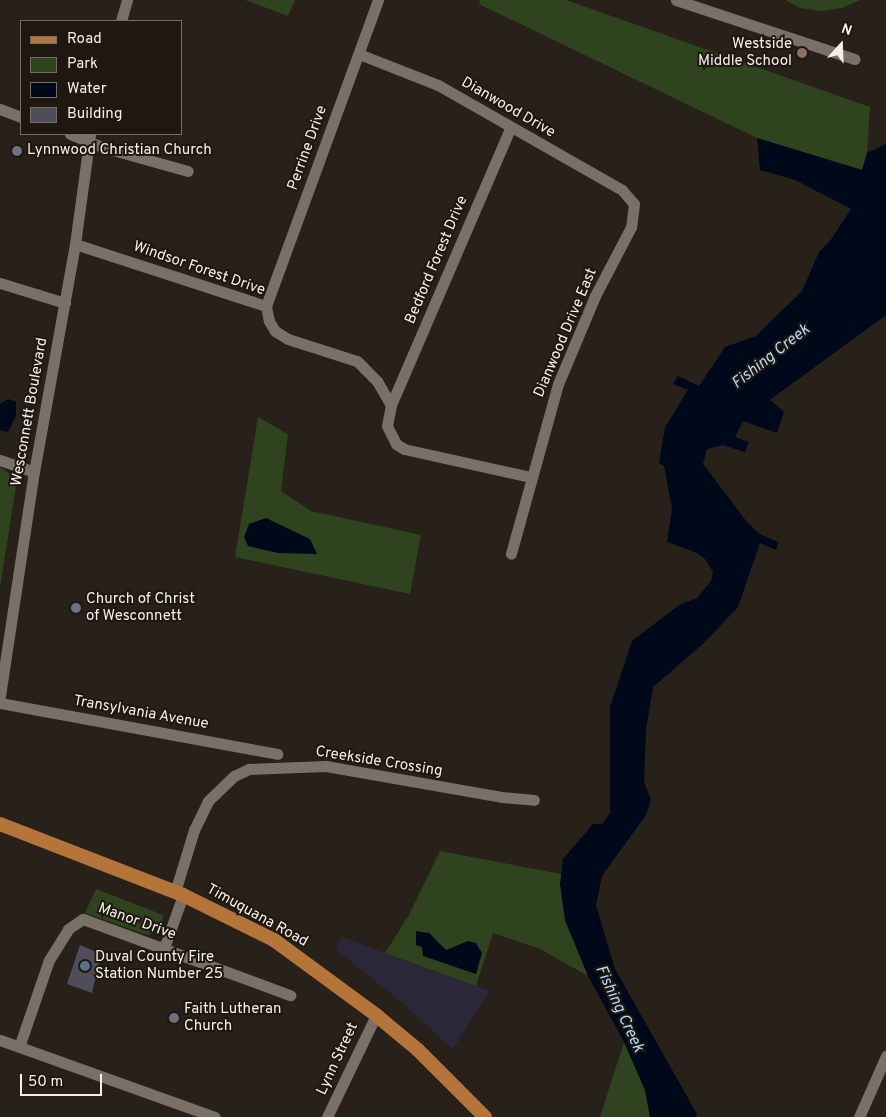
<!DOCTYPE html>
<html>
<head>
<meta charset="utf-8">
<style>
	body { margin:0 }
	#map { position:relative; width:886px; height:1117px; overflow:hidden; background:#28211a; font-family:Overpass,sans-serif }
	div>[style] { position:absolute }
	.industrial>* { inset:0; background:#292738 }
	.green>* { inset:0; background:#2e431e }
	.water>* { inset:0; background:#000919 }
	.building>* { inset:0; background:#4f4e58 }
	.minor>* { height:11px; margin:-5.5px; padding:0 5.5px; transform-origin:5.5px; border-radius:5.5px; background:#797168 }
	.major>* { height:14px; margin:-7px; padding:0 7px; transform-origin:7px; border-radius:7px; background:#b4743a }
	.dots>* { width:14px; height:14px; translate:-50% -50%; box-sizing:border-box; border:2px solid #1e1810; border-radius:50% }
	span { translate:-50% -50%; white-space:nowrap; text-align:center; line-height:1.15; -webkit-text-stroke:4px #1e1810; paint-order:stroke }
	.poi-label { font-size:15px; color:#f4efea }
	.right { translate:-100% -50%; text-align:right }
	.left { translate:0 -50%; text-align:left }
	.street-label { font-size:15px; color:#f4efea }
	.water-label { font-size:16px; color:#b2d8fa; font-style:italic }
	.legend { position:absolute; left:20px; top:20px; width:162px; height:115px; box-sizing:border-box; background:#1e1810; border:1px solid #746e67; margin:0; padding:6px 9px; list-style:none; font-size:15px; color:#f4efea }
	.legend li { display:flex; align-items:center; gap:10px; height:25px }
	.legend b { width:25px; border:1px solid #746e67 }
	.north { position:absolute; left:816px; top:20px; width:50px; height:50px; -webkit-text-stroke:4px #1e1810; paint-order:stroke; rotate:20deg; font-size:14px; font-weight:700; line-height:20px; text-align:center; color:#f4efea }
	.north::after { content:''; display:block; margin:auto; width:18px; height:22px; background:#f4efea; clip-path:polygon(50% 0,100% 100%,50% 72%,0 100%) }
	.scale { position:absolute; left:20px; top:1074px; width:82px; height:22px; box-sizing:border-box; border:2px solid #f4efea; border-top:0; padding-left:6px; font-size:15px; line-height:18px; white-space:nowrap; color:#f4efea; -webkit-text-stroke:4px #1e1810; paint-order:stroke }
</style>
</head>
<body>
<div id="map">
	<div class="industrial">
		<div style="clip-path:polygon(341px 936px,385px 953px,490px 991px,453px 1049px,399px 1000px,336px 950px)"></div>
	</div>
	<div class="green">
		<div style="clip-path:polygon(245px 0,295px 0,288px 16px)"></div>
		<div style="clip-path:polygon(480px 0,566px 0,870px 107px,867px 153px,862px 170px,757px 138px,479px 4px)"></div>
		<div style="clip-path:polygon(785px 0,860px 0,842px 8px,821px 11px,800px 8px)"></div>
		<div style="clip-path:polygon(258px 417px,288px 434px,281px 491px,311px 511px,421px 535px,410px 594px,235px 557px)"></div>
		<div style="clip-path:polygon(0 467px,17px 479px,0 588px)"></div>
		<div style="clip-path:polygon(evenodd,440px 851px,561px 874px,565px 920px,588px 976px,540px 949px,493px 933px,476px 986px,385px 953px,409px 915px,440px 851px,429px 933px,446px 950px,424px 956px,422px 946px,429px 933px)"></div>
		<div style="clip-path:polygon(96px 889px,163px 915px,162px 924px,157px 932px,147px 935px,85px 913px)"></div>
		<div style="clip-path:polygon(624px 1042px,645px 1090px,650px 1117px,600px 1117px)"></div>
	</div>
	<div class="water">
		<div style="clip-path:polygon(757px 138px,862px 170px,867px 153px,886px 144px,886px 315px,770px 400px,784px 412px,777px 433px,743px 421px,735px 437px,749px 442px,745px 452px,723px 445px,707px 449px,703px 464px,747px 522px,760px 534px,778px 542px,776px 550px,760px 543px,738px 607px,705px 642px,653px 687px,646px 730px,644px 782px,651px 800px,646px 815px,602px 876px,596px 905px,615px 969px,697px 1114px,696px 1117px,650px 1117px,645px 1090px,624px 1042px,588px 976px,565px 920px,560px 884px,563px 859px,593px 824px,602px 824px,610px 813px,610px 707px,632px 641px,679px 605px,697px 598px,711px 581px,713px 572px,706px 560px,697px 553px,667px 542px,672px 509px,664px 466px,659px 463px,665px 427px,688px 390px,673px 384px,678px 376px,699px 386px,725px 347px,756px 336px,802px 291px,819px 252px,830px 241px,851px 209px,795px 180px,760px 170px)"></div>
		<div style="clip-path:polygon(8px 399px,16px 402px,16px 416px,8px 432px,0 430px,0 404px)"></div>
		<div style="clip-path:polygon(266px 518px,310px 539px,317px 554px,278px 553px,248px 546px,244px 537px,249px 524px)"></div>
		<div style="clip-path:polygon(416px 931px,429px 933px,446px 950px,468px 941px,476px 943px,482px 953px,476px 974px,423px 956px,422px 947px,416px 945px)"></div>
	</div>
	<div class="building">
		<div style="clip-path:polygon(80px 945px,101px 954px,92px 993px,67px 984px)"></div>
	</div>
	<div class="minor">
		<div style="left:676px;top:0;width:188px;rotate:18.3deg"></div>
		<div style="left:121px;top:21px;width:22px;rotate:-74deg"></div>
		<div style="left:359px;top:54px;width:85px;rotate:21.4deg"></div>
		<div style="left:438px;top:85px;width:212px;rotate:29.7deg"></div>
		<div style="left:622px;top:190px;width:18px;rotate:49deg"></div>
		<div style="left:634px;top:204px;width:23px;rotate:97deg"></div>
		<div style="left:631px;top:227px;width:78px;rotate:117.6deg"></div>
		<div style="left:595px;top:296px;width:95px;rotate:112.8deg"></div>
		<div style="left:558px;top:384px;width:176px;rotate:105.5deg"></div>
		<div style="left:0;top:109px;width:22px;rotate:21deg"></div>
		<div style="left:70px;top:134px;width:35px;rotate:22deg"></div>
		<div style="left:102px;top:147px;width:89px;rotate:15.6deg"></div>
		<div style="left:75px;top:244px;width:201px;rotate:18deg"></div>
		<div style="left:0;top:283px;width:68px;rotate:17.1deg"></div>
		<div style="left:266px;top:306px;width:15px;rotate:79deg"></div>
		<div style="left:269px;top:321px;width:12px;rotate:59deg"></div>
		<div style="left:275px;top:331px;width:15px;rotate:32deg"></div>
		<div style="left:288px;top:339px;width:72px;rotate:17.7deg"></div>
		<div style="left:357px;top:361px;width:28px;rotate:45deg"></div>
		<div style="left:377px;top:381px;width:28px;rotate:60deg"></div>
		<div style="left:391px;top:405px;width:21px;rotate:101deg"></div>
		<div style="left:387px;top:426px;width:20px;rotate:63deg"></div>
		<div style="left:396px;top:444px;width:9px;rotate:32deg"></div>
		<div style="left:404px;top:449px;width:129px;rotate:12.5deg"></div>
		<div style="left:266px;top:306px;width:326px;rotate:-69.9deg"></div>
		<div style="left:391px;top:405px;width:303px;rotate:-66.7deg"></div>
		<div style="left:0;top:460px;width:36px;rotate:19deg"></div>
		<div style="left:0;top:696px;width:227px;rotate:-81.4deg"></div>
		<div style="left:34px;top:472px;width:232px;rotate:-79.8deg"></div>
		<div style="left:75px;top:244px;width:111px;rotate:-82.2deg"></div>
		<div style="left:0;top:703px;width:282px;rotate:10.4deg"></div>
		<div style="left:175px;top:892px;width:65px;rotate:-73deg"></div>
		<div style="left:194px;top:830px;width:32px;rotate:-64deg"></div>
		<div style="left:208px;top:801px;width:36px;rotate:-44deg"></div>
		<div style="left:234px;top:776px;width:17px;rotate:-25deg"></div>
		<div style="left:249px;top:769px;width:77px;rotate:-2.2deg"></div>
		<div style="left:326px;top:766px;width:178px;rotate:10deg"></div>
		<div style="left:501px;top:797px;width:33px;rotate:5deg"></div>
		<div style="left:164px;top:948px;width:56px;rotate:-70.3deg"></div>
		<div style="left:0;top:1040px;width:228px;rotate:19.7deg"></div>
		<div style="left:19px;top:1047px;width:92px;rotate:-71deg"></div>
		<div style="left:49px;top:960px;width:36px;rotate:-58deg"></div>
		<div style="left:68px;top:929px;width:18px;rotate:-34deg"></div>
		<div style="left:83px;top:919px;width:221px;rotate:20.2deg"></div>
		<div style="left:327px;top:1117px;width:113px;rotate:-64.3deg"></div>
		<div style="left:859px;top:1117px;width:67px;rotate:-66.1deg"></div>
	</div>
	<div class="major">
		<div style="left:0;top:824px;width:196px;rotate:21.2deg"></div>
		<div style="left:183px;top:895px;width:102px;rotate:26.3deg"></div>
		<div style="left:274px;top:940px;width:127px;rotate:36.3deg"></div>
		<div style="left:376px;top:1015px;width:55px;rotate:39.8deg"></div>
		<div style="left:418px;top:1050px;width:95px;rotate:45deg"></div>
	</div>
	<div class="dots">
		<div style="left:802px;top:53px;background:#8d6e63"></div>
		<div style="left:17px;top:151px;background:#6b7280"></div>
		<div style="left:76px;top:608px;background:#6b7280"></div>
		<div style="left:85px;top:966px;background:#5c6f8a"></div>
		<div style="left:174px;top:1018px;background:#6b7280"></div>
	</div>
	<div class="poi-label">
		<span class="right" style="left:792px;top:53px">Westside<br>Middle School</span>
		<span class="left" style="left:27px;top:151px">Lynnwood Christian Church</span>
		<span class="left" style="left:86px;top:608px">Church of Christ<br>of Wesconnett</span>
		<span class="left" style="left:95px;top:966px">Duval County Fire<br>Station Number 25</span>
		<span class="left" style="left:184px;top:1018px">Faith Lutheran<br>Church</span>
	</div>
	<div class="street-label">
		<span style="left:508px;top:108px;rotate:30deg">Dianwood Drive</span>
		<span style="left:308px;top:148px;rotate:-70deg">Perrine Drive</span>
		<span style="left:437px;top:260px;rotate:-67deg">Bedford Forest Drive</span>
		<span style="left:199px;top:269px;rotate:19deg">Windsor Forest Drive</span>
		<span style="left:566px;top:333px;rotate:-67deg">Dianwood Drive East</span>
		<span style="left:30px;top:412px;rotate:-80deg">Wesconnett Boulevard</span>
		<span style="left:141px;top:713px;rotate:10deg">Transylvania Avenue</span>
		<span style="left:379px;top:762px;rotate:9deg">Creekside Crossing</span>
		<span style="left:257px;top:916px;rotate:29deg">Timuquana Road</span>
		<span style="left:137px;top:922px;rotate:20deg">Manor Drive</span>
		<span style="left:338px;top:1059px;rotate:-65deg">Lynn Street</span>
	</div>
	<div class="water-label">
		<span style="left:771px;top:357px;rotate:-38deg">Fishing Creek</span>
		<span style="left:619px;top:1009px;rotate:65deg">Fishing Creek</span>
	</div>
	<ul class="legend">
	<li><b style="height:6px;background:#b4743a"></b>Road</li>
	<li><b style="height:14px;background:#2e431e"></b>Park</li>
	<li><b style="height:14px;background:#000919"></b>Water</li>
	<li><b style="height:14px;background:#4f4e58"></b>Building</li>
	</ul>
	<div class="north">N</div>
	<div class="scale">50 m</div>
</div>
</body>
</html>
